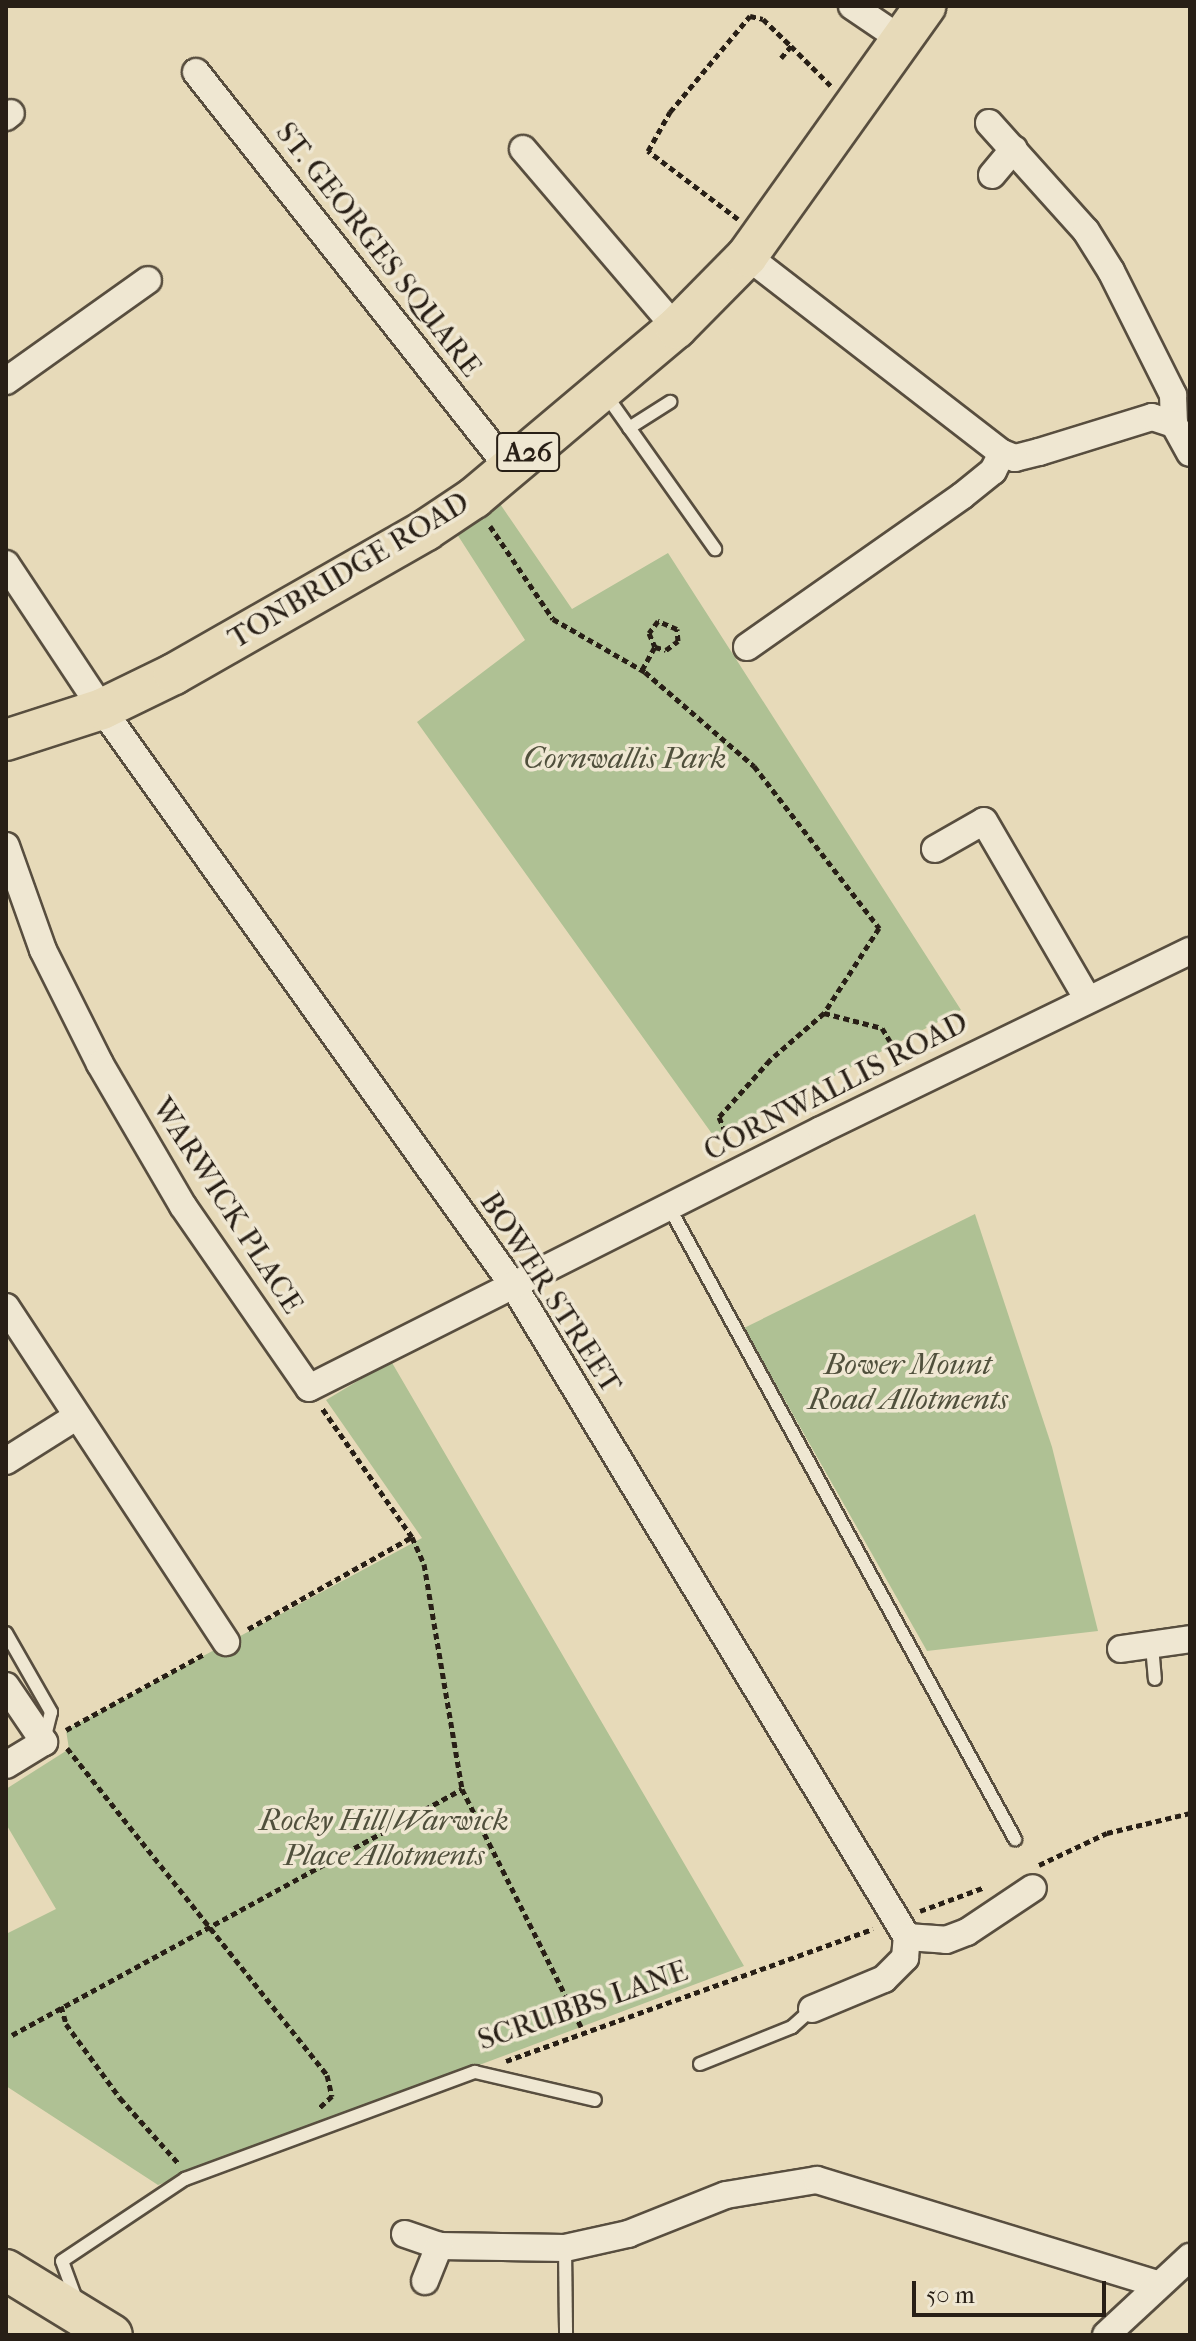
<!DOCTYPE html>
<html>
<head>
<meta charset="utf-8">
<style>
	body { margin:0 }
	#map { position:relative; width:1196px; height:2341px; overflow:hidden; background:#e7dab9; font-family:"IM FELL French Canon",serif }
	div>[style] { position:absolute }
	.green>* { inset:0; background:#afc194 }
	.path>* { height:5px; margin-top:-2.5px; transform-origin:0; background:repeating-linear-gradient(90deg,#281f16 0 6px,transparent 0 10px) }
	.roads { filter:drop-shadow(2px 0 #584e3f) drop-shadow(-2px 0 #584e3f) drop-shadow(0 2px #584e3f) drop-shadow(0 -2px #584e3f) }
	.service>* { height:12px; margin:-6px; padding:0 6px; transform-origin:6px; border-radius:6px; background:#efe7d2 }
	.minor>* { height:26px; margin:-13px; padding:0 13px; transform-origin:13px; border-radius:13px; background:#efe7d2 }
	.primary>* { height:40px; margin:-20px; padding:0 20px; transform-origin:20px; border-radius:20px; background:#e7dab9 }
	span { translate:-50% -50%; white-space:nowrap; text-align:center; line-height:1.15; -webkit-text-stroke:7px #efe7d2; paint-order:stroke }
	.shield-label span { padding:2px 6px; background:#efe7d2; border:2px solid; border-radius:6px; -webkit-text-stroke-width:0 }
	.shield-label { font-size:28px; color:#281f16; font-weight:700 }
	.street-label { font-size:30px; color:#281f16 }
	.park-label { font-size:30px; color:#50503c; font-style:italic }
	.frame { position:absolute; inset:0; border:8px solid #281f16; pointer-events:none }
	.scale { position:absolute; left:912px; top:2281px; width:194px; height:36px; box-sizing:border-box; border:4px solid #281f16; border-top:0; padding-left:10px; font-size:24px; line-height:28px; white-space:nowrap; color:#281f16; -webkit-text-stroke:6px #efe7d2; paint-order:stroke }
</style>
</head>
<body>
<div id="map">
	<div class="green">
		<div style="clip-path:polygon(496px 498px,572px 609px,668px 553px,961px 1010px,715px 1138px,417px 722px,525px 640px,455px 531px)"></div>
		<div style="clip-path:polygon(975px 1214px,1052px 1447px,1098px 1631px,927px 1651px,744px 1328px)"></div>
		<div style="clip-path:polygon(391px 1361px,744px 1966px,158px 2185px,6px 2086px,6px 1934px,56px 1909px,6px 1824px,6px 1789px,69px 1749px,66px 1730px,422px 1538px,326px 1400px)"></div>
	</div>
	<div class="path">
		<div style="left:781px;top:58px;width:16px;rotate:-50deg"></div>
		<div style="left:791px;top:46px;width:58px;rotate:45deg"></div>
		<div style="left:738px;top:219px;width:113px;rotate:-142.9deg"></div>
		<div style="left:648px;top:151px;width:45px;rotate:-60.6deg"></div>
		<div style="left:670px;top:112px;width:125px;rotate:-50.2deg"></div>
		<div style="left:750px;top:16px;width:13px;rotate:13deg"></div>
		<div style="left:763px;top:19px;width:39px;rotate:44deg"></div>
		<div style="left:490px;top:526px;width:112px;rotate:55.9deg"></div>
		<div style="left:553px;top:619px;width:106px;rotate:29.9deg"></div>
		<div style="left:645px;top:672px;width:144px;rotate:40.8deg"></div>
		<div style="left:754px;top:766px;width:205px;rotate:52.3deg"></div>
		<div style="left:879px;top:928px;width:101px;rotate:122.9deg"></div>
		<div style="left:824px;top:1013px;width:72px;rotate:139deg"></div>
		<div style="left:770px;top:1060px;width:76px;rotate:131.8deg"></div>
		<div style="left:719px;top:1117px;width:34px;rotate:67deg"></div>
		<div style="left:642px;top:670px;width:26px;rotate:-61deg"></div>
		<div style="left:655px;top:647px;width:11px;rotate:15deg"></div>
		<div style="left:666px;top:650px;width:15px;rotate:-37deg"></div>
		<div style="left:678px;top:641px;width:12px;rotate:-95deg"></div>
		<div style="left:677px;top:629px;width:21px;rotate:-157deg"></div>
		<div style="left:658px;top:621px;width:15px;rotate:127deg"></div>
		<div style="left:649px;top:633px;width:15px;rotate:67deg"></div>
		<div style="left:824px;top:1013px;width:60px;rotate:14.5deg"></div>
		<div style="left:882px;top:1028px;width:42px;rotate:58.6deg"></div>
		<div style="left:412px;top:1537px;width:30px;rotate:66deg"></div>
		<div style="left:424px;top:1564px;width:228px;rotate:80.4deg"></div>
		<div style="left:462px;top:1789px;width:266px;rotate:63.4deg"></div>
		<div style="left:248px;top:1629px;width:188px;rotate:-29.3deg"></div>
		<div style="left:412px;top:1537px;width:157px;rotate:-124.9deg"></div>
		<div style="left:66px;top:1730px;width:158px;rotate:-28.8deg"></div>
		<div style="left:67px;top:1748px;width:418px;rotate:51.5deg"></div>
		<div style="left:327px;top:2075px;width:22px;rotate:77deg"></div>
		<div style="left:332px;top:2096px;width:19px;rotate:137deg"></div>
		<div style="left:1039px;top:1865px;width:75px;rotate:-25.2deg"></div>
		<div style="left:1107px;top:1833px;width:85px;rotate:-13.5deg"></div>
		<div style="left:920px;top:1911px;width:69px;rotate:-20.3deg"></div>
		<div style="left:61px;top:2006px;width:19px;rotate:74deg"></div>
		<div style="left:66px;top:2024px;width:92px;rotate:53.9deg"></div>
		<div style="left:120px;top:2098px;width:89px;rotate:48.2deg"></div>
		<div style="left:12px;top:2035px;width:513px;rotate:-28.66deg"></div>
		<div style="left:506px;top:2061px;width:390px;rotate:-19.8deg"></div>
	</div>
	<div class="roads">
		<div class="service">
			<div style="left:606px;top:395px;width:189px;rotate:54.7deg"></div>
			<div style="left:629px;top:428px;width:49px;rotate:-32.4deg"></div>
			<div style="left:669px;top:1207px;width:721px;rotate:61.3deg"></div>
			<div style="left:6px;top:1633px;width:91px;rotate:60.3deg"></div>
			<div style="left:51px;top:1712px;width:30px;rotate:104deg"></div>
			<div style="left:1152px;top:1646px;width:33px;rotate:85deg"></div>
			<div style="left:700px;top:2064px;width:99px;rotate:-21.9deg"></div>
			<div style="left:792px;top:2027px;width:27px;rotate:-42deg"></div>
			<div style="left:565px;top:2248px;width:87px;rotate:89.3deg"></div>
			<div style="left:76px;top:2299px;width:40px;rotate:-110.2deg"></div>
			<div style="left:62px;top:2261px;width:148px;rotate:-33.7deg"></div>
			<div style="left:185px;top:2179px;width:309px;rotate:-20.3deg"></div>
			<div style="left:475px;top:2072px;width:123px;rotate:13.1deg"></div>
		</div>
		<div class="minor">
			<div style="left:852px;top:6px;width:60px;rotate:34.2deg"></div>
			<div style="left:196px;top:72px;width:505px;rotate:51.68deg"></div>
			<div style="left:6px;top:117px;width:6px;rotate:-39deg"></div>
			<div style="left:989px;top:123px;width:145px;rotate:48.1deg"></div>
			<div style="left:1086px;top:231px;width:47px;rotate:58deg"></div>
			<div style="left:1111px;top:271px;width:139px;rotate:63.4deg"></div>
			<div style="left:1173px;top:395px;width:29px;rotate:88deg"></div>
			<div style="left:523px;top:149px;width:235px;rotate:49.5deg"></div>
			<div style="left:992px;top:175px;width:34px;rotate:-50deg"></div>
			<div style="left:747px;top:256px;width:322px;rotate:37.7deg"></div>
			<div style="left:1002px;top:453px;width:14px;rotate:21deg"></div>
			<div style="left:1015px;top:458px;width:25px;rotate:-14deg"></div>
			<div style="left:1039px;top:452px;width:118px;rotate:-17.2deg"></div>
			<div style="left:1152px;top:417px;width:23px;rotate:18deg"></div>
			<div style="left:1174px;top:424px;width:33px;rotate:61deg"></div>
			<div style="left:6px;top:381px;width:174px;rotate:-35.4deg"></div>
			<div style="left:6px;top:564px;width:174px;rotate:56.5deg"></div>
			<div style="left:102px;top:709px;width:711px;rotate:54.5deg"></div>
			<div style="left:515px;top:1288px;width:758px;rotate:58.87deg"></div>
			<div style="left:747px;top:647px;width:263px;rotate:-35.1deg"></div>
			<div style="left:962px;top:496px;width:40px;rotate:-39deg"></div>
			<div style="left:993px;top:471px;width:20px;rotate:-63deg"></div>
			<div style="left:6px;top:846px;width:110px;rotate:70.4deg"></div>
			<div style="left:43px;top:950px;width:127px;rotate:63.4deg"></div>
			<div style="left:100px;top:1064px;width:164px;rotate:59.7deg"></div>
			<div style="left:183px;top:1206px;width:221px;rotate:55.3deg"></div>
			<div style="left:309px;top:1388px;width:573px;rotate:-26.74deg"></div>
			<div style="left:821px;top:1130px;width:410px;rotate:-25.9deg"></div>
			<div style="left:935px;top:849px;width:56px;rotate:-29.7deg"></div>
			<div style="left:984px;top:821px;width:205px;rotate:59.8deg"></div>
			<div style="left:6px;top:1307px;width:401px;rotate:56.7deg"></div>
			<div style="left:6px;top:1461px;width:83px;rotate:-32.2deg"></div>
			<div style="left:1121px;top:1649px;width:70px;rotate:-8.2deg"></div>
			<div style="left:6px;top:1686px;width:68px;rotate:55.8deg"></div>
			<div style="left:44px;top:1742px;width:44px;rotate:148.8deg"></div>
			<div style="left:812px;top:2009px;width:78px;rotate:-22.6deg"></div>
			<div style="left:884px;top:1979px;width:30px;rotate:-45deg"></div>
			<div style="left:905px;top:1958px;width:21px;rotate:-85deg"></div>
			<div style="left:907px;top:1937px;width:39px;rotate:4deg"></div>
			<div style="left:946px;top:1940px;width:22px;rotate:-21deg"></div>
			<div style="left:967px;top:1932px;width:79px;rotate:-33.7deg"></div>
			<div style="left:405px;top:2234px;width:36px;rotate:19deg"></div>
			<div style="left:439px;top:2246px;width:126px;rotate:0.9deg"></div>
			<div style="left:565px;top:2248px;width:65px;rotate:-12.5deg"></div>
			<div style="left:628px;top:2234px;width:105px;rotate:-21.7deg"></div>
			<div style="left:726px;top:2195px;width:92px;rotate:-9.4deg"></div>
			<div style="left:817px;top:2180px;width:356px;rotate:17deg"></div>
			<div style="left:425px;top:2281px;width:38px;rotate:-68deg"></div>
			<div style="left:1106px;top:2335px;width:115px;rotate:-42.9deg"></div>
		</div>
		<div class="primary">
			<div style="left:6px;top:740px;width:101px;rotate:-17.9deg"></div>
			<div style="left:102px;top:709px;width:80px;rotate:-25.9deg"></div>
			<div style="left:174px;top:674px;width:290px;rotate:-29.7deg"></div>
			<div style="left:426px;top:530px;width:58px;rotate:-33.7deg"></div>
			<div style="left:474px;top:498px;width:264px;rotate:-40.1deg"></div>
			<div style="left:676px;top:328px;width:101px;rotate:-45.4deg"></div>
			<div style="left:747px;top:256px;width:307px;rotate:-54.5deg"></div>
			<div style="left:6px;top:2270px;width:124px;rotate:31.5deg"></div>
		</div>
	</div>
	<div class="shield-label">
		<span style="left:528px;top:452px">A26</span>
	</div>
	<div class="street-label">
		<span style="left:378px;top:250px;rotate:52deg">ST. GEORGES SQUARE</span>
		<span style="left:349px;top:571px;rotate:-31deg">TONBRIDGE ROAD</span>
		<span style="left:836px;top:1087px;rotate:-27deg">CORNWALLIS ROAD</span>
		<span style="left:227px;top:1206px;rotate:57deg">WARWICK PLACE</span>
		<span style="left:550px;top:1293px;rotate:57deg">BOWER STREET</span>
		<span style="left:583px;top:2006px;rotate:-19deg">SCRUBBS LANE</span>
	</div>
	<div class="park-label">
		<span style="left:625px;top:759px">Cornwallis Park</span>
		<span style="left:908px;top:1382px">Bower Mount<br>Road Allotments</span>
		<span style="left:384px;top:1838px">Rocky Hill/Warwick<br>Place Allotments</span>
	</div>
	<div class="frame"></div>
	<div class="scale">50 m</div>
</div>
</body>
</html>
